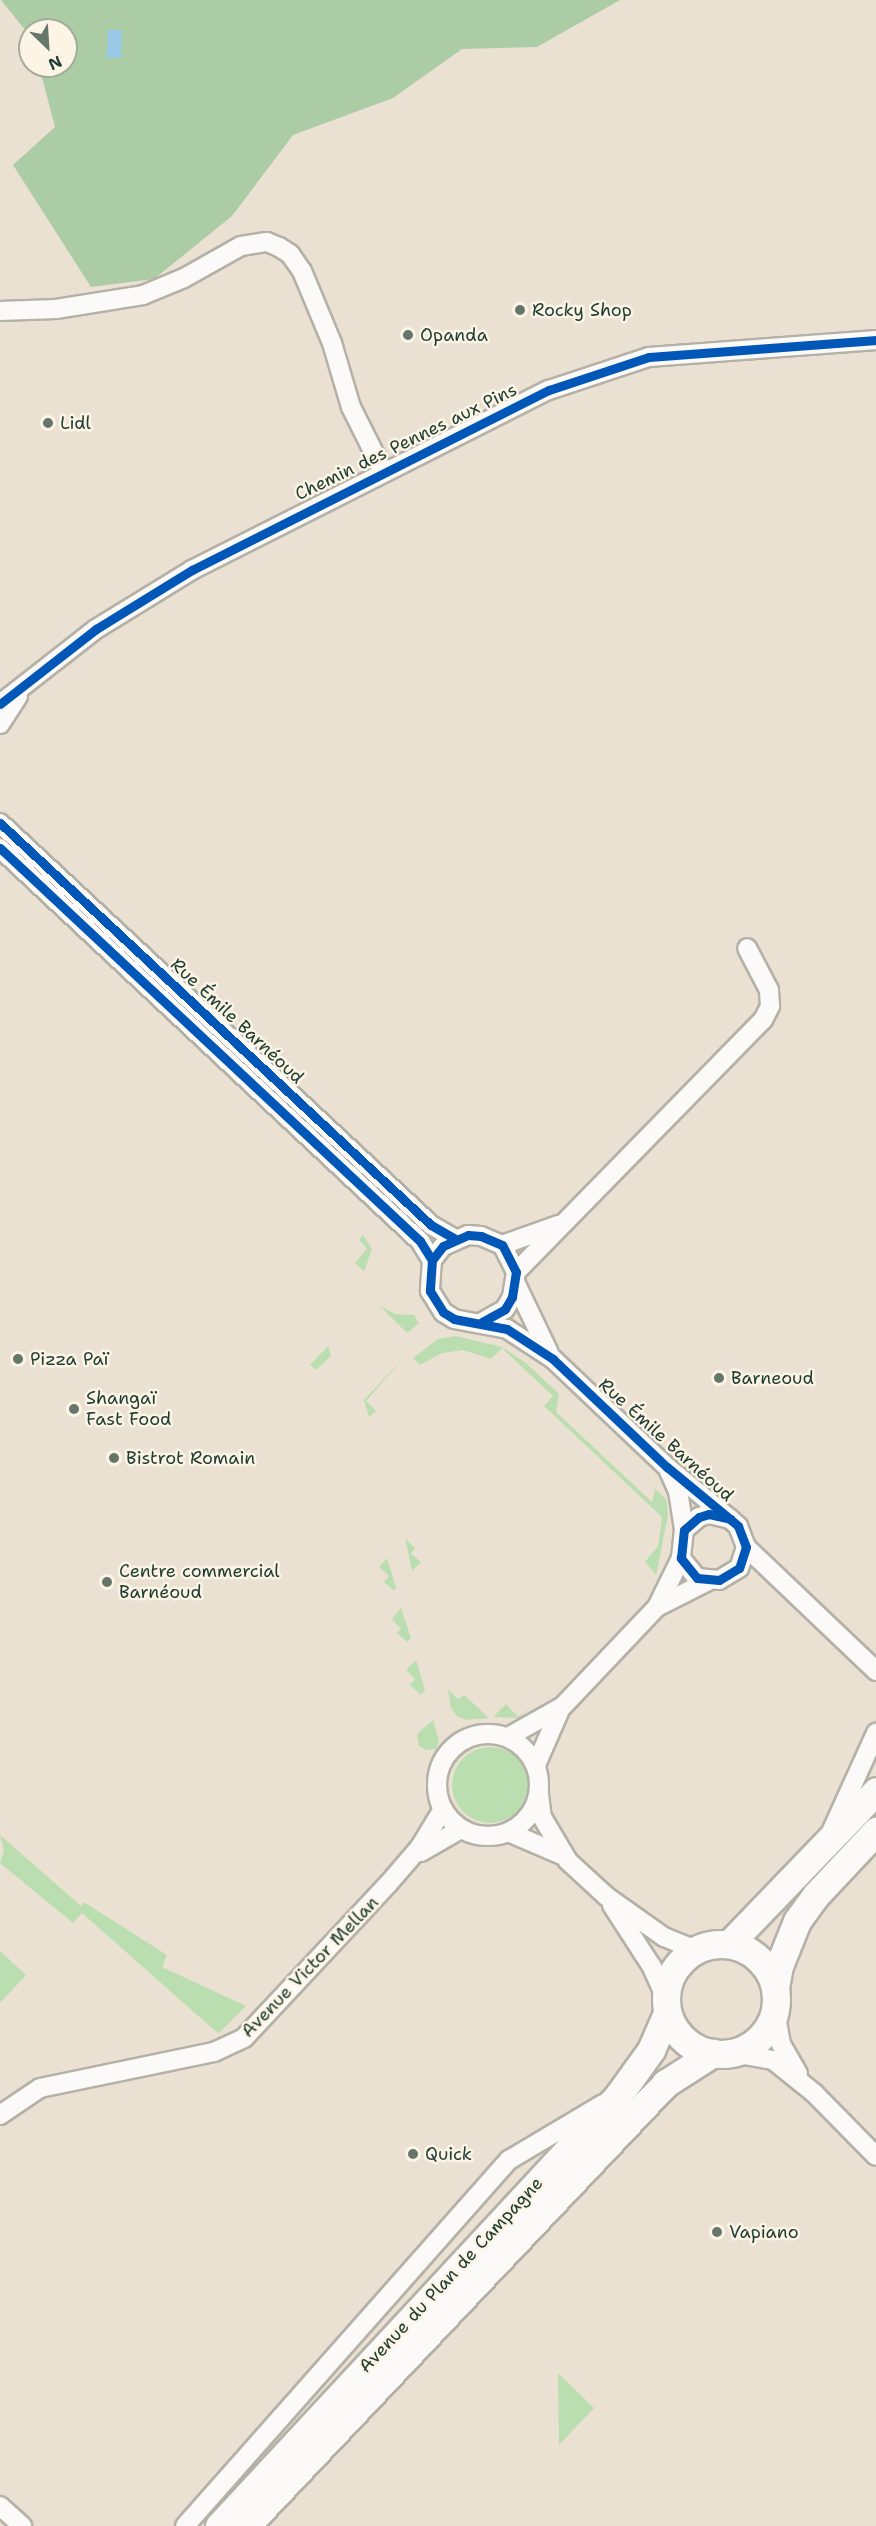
<!DOCTYPE html>
<html>
<head>
<meta charset="utf-8">
<style>
	body { margin:0 }
	#map { position:relative; width:876px; height:2526px; overflow:hidden; background:#eae1d2; font-family:"Shantell Sans",sans-serif }
	div>[style] { position:absolute }
	.green>* { inset:0; background:#bbdeb0 }
	.round { border-radius:50% }
	.forest>* { inset:0; background:#abcca4 }
	.water>* { inset:0; background:#98c8e5 }
	.roads { filter:drop-shadow(2px 0 #b4b1a7) drop-shadow(-2px 0 #b4b1a7) drop-shadow(0 2px #b4b1a7) drop-shadow(0 -2px #b4b1a7) }
	.street>* { height:18px; margin:-9px; padding:0 9px; transform-origin:9px; border-radius:9px; background:#fcfaf8 }
	.street>.ring { margin:-9px; padding:0; box-sizing:content-box; background:none; border:18px solid #fcfaf8; border-radius:50% }
	.secondary>* { height:27px; margin:-13.5px; padding:0 13.5px; transform-origin:13.5px; border-radius:13.5px; background:#fcfaf8 }
	.secondary>.ring { margin:-13.5px; padding:0; box-sizing:content-box; background:none; border:27px solid #fcfaf8; border-radius:50% }
	.cycleway>* { height:9px; margin:-4.5px; padding:0 4.5px; transform-origin:4.5px; border-radius:4.5px; background:#0057b8 }
	.dots>* { width:16px; height:16px; translate:-50% -50%; box-sizing:border-box; border:3px solid #fcf5e5; border-radius:50% }
	span { translate:-50% -50%; white-space:nowrap; text-align:center; line-height:1.15; -webkit-text-stroke:5px #fcf5e5; paint-order:stroke }
	.poi-label { font-size:18px; color:#1f3d34 }
	.left { translate:0 -50%; text-align:left }
	.street-label { font-size:18px; color:#1f3d34 }
	.north { position:absolute; left:18px; top:18px; width:60px; height:60px; box-sizing:border-box; background:#fcf5e5; border:2px solid #a4ab9e; border-radius:50%; rotate:155deg; font-size:16px; font-weight:700; line-height:24px; text-align:center; color:#1f3d34 }
	.north::after { content:''; display:block; margin:auto; width:21px; height:27px; background:#66766b; clip-path:polygon(50% 0,100% 100%,50% 72%,0 100%) }
</style>
</head>
<body>
<div id="map">
	<div class="green">
		<div style="clip-path:polygon(363px 1235px,372px 1249px,364px 1271px,355px 1263px,367px 1249px,359px 1240px)"></div>
		<div style="clip-path:polygon(379px 1305px,395px 1314px,414px 1315px,419px 1323px,407px 1333px)"></div>
		<div style="clip-path:polygon(456px 1336px,502px 1347px,526px 1363px,559px 1394px,556px 1412px,652px 1502px,655px 1489px,666px 1499px,668px 1515px,656px 1575px,645px 1562px,658px 1546px,662px 1517px,544px 1406px,553px 1396px,502px 1348px,491px 1359px,463px 1350px,442px 1353px,420px 1365px,413px 1358px,438px 1339px)"></div>
		<div style="clip-path:polygon(328px 1346px,331px 1356px,316px 1370px,310px 1365px)"></div>
		<div style="clip-path:polygon(408px 1353px,366px 1401px,376px 1411px,369px 1417px,364px 1400px)"></div>
		<div style="clip-path:polygon(405px 1538px,415px 1548px,411px 1554px,421px 1562px,412px 1571px)"></div>
		<div style="clip-path:polygon(387px 1558px,396px 1588px,394px 1591px,384px 1582px,389px 1576px,379px 1567px)"></div>
		<div style="clip-path:polygon(401px 1608px,411px 1638px,407px 1642px,397px 1633px,401px 1629px,392px 1619px)"></div>
		<div style="clip-path:polygon(416px 1660px,425px 1690px,421px 1695px,410px 1685px,415px 1679px,406px 1670px)"></div>
		<div style="clip-path:polygon(448px 1689px,458px 1699px,464px 1695px,489px 1718px,466px 1720px,457px 1716px,451px 1708px)"></div>
		<div style="clip-path:polygon(506px 1704px,518px 1717px,532px 1707px,519px 1718px,493px 1717px)"></div>
		<div style="clip-path:polygon(433px 1720px,439px 1741px,436px 1749px,426px 1750px,419px 1746px,417px 1734px)"></div>
		<div class="round" style="left:452px;top:1747px;width:76px;height:76px"></div>
		<div style="clip-path:polygon(0 1835px,81px 1906px,84px 1902px,167px 1955px,162px 1967px,246px 2006px,219px 2033px,213px 2029px,82px 1913px,73px 1923px,0 1863px,4px 1851px)"></div>
		<div style="clip-path:polygon(0 1951px,26px 1975px,0 2003px)"></div>
		<div style="clip-path:polygon(558px 2373px,594px 2408px,559px 2445px)"></div>
	</div>
	<div class="forest">
		<div style="clip-path:polygon(1px 0,620px 0,537px 47px,462px 49px,393px 98px,293px 135px,232px 216px,154px 279px,91px 287px,13px 165px,55px 127px,39px 66px,66px 66px,66px 30px,30px 30px,30px 36px)"></div>
	</div>
	<div class="water">
		<div style="clip-path:polygon(108px 30px,122px 30px,121px 58px,107px 58px)"></div>
	</div>
	<div class="roads">
		<div class="street">
			<div style="left:0;top:311px;width:56px;rotate:-2deg"></div>
			<div style="left:56px;top:309px;width:88px;rotate:-9.1deg"></div>
			<div style="left:143px;top:295px;width:44px;rotate:-22.5deg"></div>
			<div style="left:184px;top:278px;width:65px;rotate:-29.3deg"></div>
			<div style="left:241px;top:246px;width:26px;rotate:-9deg"></div>
			<div style="left:267px;top:242px;width:13px;rotate:23deg"></div>
			<div style="left:279px;top:247px;width:13px;rotate:32deg"></div>
			<div style="left:290px;top:254px;width:21px;rotate:55deg"></div>
			<div style="left:302px;top:271px;width:78px;rotate:67.4deg"></div>
			<div style="left:332px;top:343px;width:67px;rotate:73.5deg"></div>
			<div style="left:351px;top:407px;width:72px;rotate:63.4deg"></div>
			<div style="left:0;top:704px;width:122px;rotate:-38deg"></div>
			<div style="left:96px;top:629px;width:113px;rotate:-31.6deg"></div>
			<div style="left:192px;top:570px;width:400px;rotate:-26.8deg"></div>
			<div style="left:549px;top:390px;width:105px;rotate:-18.3deg"></div>
			<div style="left:649px;top:357px;width:228px;rotate:-4.3deg"></div>
			<div style="left:0;top:724px;width:33px;rotate:-57deg"></div>
			<div style="left:0;top:823px;width:589px;rotate:43.01deg"></div>
			<div style="left:431px;top:1225px;width:28px;rotate:30deg"></div>
			<div style="left:0;top:848px;width:575px;rotate:43.1deg"></div>
			<div style="left:420px;top:1241px;width:22px;rotate:58deg"></div>
			<div style="left:502px;top:1245px;width:59px;rotate:-19.7deg"></div>
			<div style="left:516px;top:1272px;width:353px;rotate:-45.6deg"></div>
			<div style="left:763px;top:1020px;width:16px;rotate:-63deg"></div>
			<div style="left:770px;top:1006px;width:16px;rotate:-94deg"></div>
			<div style="left:769px;top:990px;width:47px;rotate:-117.6deg"></div>
			<div style="left:516px;top:1284px;width:76px;rotate:64.4deg"></div>
			<div style="left:482px;top:1322px;width:26px;rotate:-29deg"></div>
			<div style="left:505px;top:1309px;width:14px;rotate:-60deg"></div>
			<div style="left:512px;top:1297px;width:25px;rotate:-81deg"></div>
			<div style="left:516px;top:1272px;width:30px;rotate:-117deg"></div>
			<div style="left:502px;top:1245px;width:23px;rotate:-157deg"></div>
			<div style="left:481px;top:1236px;width:13px;rotate:-176deg"></div>
			<div style="left:468px;top:1235px;width:27px;rotate:156deg"></div>
			<div style="left:443px;top:1246px;width:18px;rotate:128deg"></div>
			<div style="left:432px;top:1260px;width:31px;rotate:94deg"></div>
			<div style="left:430px;top:1291px;width:25px;rotate:58deg"></div>
			<div style="left:443px;top:1312px;width:13px;rotate:32deg"></div>
			<div style="left:454px;top:1319px;width:54px;rotate:10.7deg"></div>
			<div style="left:507px;top:1329px;width:55px;rotate:33.1deg"></div>
			<div style="left:553px;top:1359px;width:157px;rotate:43.5deg"></div>
			<div style="left:667px;top:1467px;width:82px;rotate:39.5deg"></div>
			<div style="left:730px;top:1519px;width:11px;rotate:41deg"></div>
			<div style="left:738px;top:1526px;width:22px;rotate:69deg"></div>
			<div style="left:746px;top:1547px;width:22px;rotate:108deg"></div>
			<div style="left:739px;top:1568px;width:23px;rotate:149deg"></div>
			<div style="left:719px;top:1580px;width:22px;rotate:-175deg"></div>
			<div style="left:697px;top:1578px;width:26px;rotate:-129deg"></div>
			<div style="left:681px;top:1558px;width:28px;rotate:-84deg"></div>
			<div style="left:684px;top:1530px;width:20px;rotate:-41deg"></div>
			<div style="left:699px;top:1517px;width:10px;rotate:-17deg"></div>
			<div style="left:709px;top:1514px;width:22px;rotate:13deg"></div>
			<div style="left:669px;top:1471px;width:22px;rotate:66deg"></div>
			<div style="left:678px;top:1491px;width:39px;rotate:81deg"></div>
			<div style="left:746px;top:1547px;width:180px;rotate:43.6deg"></div>
			<div style="left:657px;top:1607px;width:55px;rotate:-63.9deg"></div>
			<div class="ring" style="left:437px;top:1734px;width:84px;height:84px"></div>
			<div style="left:508px;top:1737px;width:63px;rotate:-29.4deg"></div>
			<div style="left:563px;top:1706px;width:137px;rotate:-46.5deg"></div>
			<div style="left:657px;top:1607px;width:57px;rotate:-27deg"></div>
			<div style="left:536px;top:1765px;width:58px;rotate:-66.5deg"></div>
			<div style="left:539px;top:1794px;width:23px;rotate:83deg"></div>
			<div style="left:542px;top:1817px;width:51px;rotate:59.4deg"></div>
			<div style="left:568px;top:1861px;width:52px;rotate:42.6deg"></div>
			<div style="left:606px;top:1896px;width:71px;rotate:35.3deg"></div>
			<div style="left:664px;top:1937px;width:35px;rotate:22deg"></div>
			<div style="left:832px;top:1830px;width:107px;rotate:-65.6deg"></div>
			<div style="left:508px;top:1832px;width:59px;rotate:23.1deg"></div>
			<div style="left:421px;top:1852px;width:46px;rotate:-29.9deg"></div>
			<div style="left:612px;top:1905px;width:74px;rotate:57.2deg"></div>
			<div style="left:652px;top:1967px;width:34px;rotate:66deg"></div>
			<div style="left:775px;top:2010px;width:35px;rotate:80deg"></div>
			<div style="left:781px;top:2044px;width:34px;rotate:60deg"></div>
			<div style="left:733px;top:2053px;width:41px;rotate:9.9deg"></div>
			<div style="left:773px;top:2060px;width:53px;rotate:38.8deg"></div>
			<div style="left:814px;top:2093px;width:88px;rotate:45.5deg"></div>
			<div style="left:0;top:2115px;width:48px;rotate:-34deg"></div>
			<div style="left:40px;top:2088px;width:178px;rotate:-11.7deg"></div>
			<div style="left:214px;top:2052px;width:33px;rotate:-25deg"></div>
			<div style="left:244px;top:2038px;width:212px;rotate:-46.9deg"></div>
			<div style="left:389px;top:1883px;width:48px;rotate:-49.3deg"></div>
			<div style="left:420px;top:1847px;width:44px;rotate:-58.8deg"></div>
			<div style="left:0;top:2506px;width:30px;rotate:42deg"></div>
			<div style="left:185px;top:2526px;width:489px;rotate:-48.5deg"></div>
			<div style="left:509px;top:2160px;width:109px;rotate:-30.8deg"></div>
		</div>
		<div class="secondary">
			<div style="left:729px;top:1944px;width:212px;rotate:-46.1deg"></div>
			<div class="ring" style="left:666px;top:1944px;width:83px;height:83px"></div>
			<div style="left:775px;top:1988px;width:22px;rotate:-80deg"></div>
			<div style="left:779px;top:1966px;width:48px;rotate:-68.2deg"></div>
			<div style="left:797px;top:1921px;width:32px;rotate:-54deg"></div>
			<div style="left:816px;top:1895px;width:88px;rotate:-46.8deg"></div>
			<div style="left:219px;top:2526px;width:587px;rotate:-47.14deg"></div>
			<div style="left:618px;top:2096px;width:57px;rotate:-54.3deg"></div>
			<div style="left:651px;top:2050px;width:40px;rotate:-66.6deg"></div>
			<div style="left:246px;top:2526px;width:610px;rotate:-46.53deg"></div>
			<div style="left:666px;top:2083px;width:56px;rotate:-32.6deg"></div>
		</div>
	</div>
	<div class="cycleway">
		<div style="left:0;top:704px;width:122px;rotate:-38deg"></div>
		<div style="left:96px;top:629px;width:113px;rotate:-31.6deg"></div>
		<div style="left:192px;top:570px;width:400px;rotate:-26.8deg"></div>
		<div style="left:549px;top:390px;width:105px;rotate:-18.3deg"></div>
		<div style="left:649px;top:357px;width:228px;rotate:-4.3deg"></div>
		<div style="left:0;top:823px;width:589px;rotate:43.01deg"></div>
		<div style="left:431px;top:1225px;width:28px;rotate:30deg"></div>
		<div style="left:0;top:848px;width:575px;rotate:43.1deg"></div>
		<div style="left:420px;top:1241px;width:22px;rotate:58deg"></div>
		<div style="left:482px;top:1322px;width:26px;rotate:-29deg"></div>
		<div style="left:505px;top:1309px;width:14px;rotate:-60deg"></div>
		<div style="left:512px;top:1297px;width:25px;rotate:-81deg"></div>
		<div style="left:516px;top:1272px;width:30px;rotate:-117deg"></div>
		<div style="left:502px;top:1245px;width:23px;rotate:-157deg"></div>
		<div style="left:481px;top:1236px;width:13px;rotate:-176deg"></div>
		<div style="left:468px;top:1235px;width:27px;rotate:156deg"></div>
		<div style="left:443px;top:1246px;width:18px;rotate:128deg"></div>
		<div style="left:432px;top:1260px;width:31px;rotate:94deg"></div>
		<div style="left:430px;top:1291px;width:25px;rotate:58deg"></div>
		<div style="left:443px;top:1312px;width:13px;rotate:32deg"></div>
		<div style="left:454px;top:1319px;width:54px;rotate:10.7deg"></div>
		<div style="left:507px;top:1329px;width:55px;rotate:33.1deg"></div>
		<div style="left:553px;top:1359px;width:157px;rotate:43.5deg"></div>
		<div style="left:667px;top:1467px;width:82px;rotate:39.5deg"></div>
		<div style="left:730px;top:1519px;width:11px;rotate:41deg"></div>
		<div style="left:738px;top:1526px;width:22px;rotate:69deg"></div>
		<div style="left:746px;top:1547px;width:22px;rotate:108deg"></div>
		<div style="left:739px;top:1568px;width:23px;rotate:149deg"></div>
		<div style="left:719px;top:1580px;width:22px;rotate:-175deg"></div>
		<div style="left:697px;top:1578px;width:26px;rotate:-129deg"></div>
		<div style="left:681px;top:1558px;width:28px;rotate:-84deg"></div>
		<div style="left:684px;top:1530px;width:20px;rotate:-41deg"></div>
		<div style="left:699px;top:1517px;width:10px;rotate:-17deg"></div>
		<div style="left:709px;top:1514px;width:22px;rotate:13deg"></div>
	</div>
	<div class="dots">
		<div style="left:520px;top:310px;background:#66766b"></div>
		<div style="left:408px;top:335px;background:#66766b"></div>
		<div style="left:48px;top:423px;background:#66766b"></div>
		<div style="left:18px;top:1359px;background:#66766b"></div>
		<div style="left:719px;top:1378px;background:#66766b"></div>
		<div style="left:74px;top:1409px;background:#66766b"></div>
		<div style="left:114px;top:1458px;background:#66766b"></div>
		<div style="left:107px;top:1582px;background:#66766b"></div>
		<div style="left:413px;top:2154px;background:#66766b"></div>
		<div style="left:717px;top:2232px;background:#66766b"></div>
	</div>
	<div class="poi-label">
		<span class="left" style="left:532px;top:310px">Rocky Shop</span>
		<span class="left" style="left:420px;top:335px">Opanda</span>
		<span class="left" style="left:60px;top:423px">Lidl</span>
		<span class="left" style="left:30px;top:1359px">Pizza Paï</span>
		<span class="left" style="left:731px;top:1378px">Barneoud</span>
		<span class="left" style="left:86px;top:1409px">Shangaï<br>Fast Food</span>
		<span class="left" style="left:126px;top:1458px">Bistrot Romain</span>
		<span class="left" style="left:119px;top:1582px">Centre commercial<br>Barnéoud</span>
		<span class="left" style="left:425px;top:2154px">Quick</span>
		<span class="left" style="left:729px;top:2232px">Vapiano</span>
	</div>
	<div class="street-label">
		<span style="left:406px;top:442px;rotate:-26deg">Chemin des Pennes aux Pins</span>
		<span style="left:237px;top:1021px;rotate:43deg">Rue Émile Barnéoud</span>
		<span style="left:666px;top:1440px;rotate:42deg">Rue Émile Barnéoud</span>
		<span style="left:310px;top:1967px;rotate:-46deg">Avenue Victor Mellan</span>
		<span style="left:451px;top:2275px;rotate:-47deg">Avenue du Plan de Campagne</span>
	</div>
	<div class="north">N</div>
</div>
</body>
</html>
